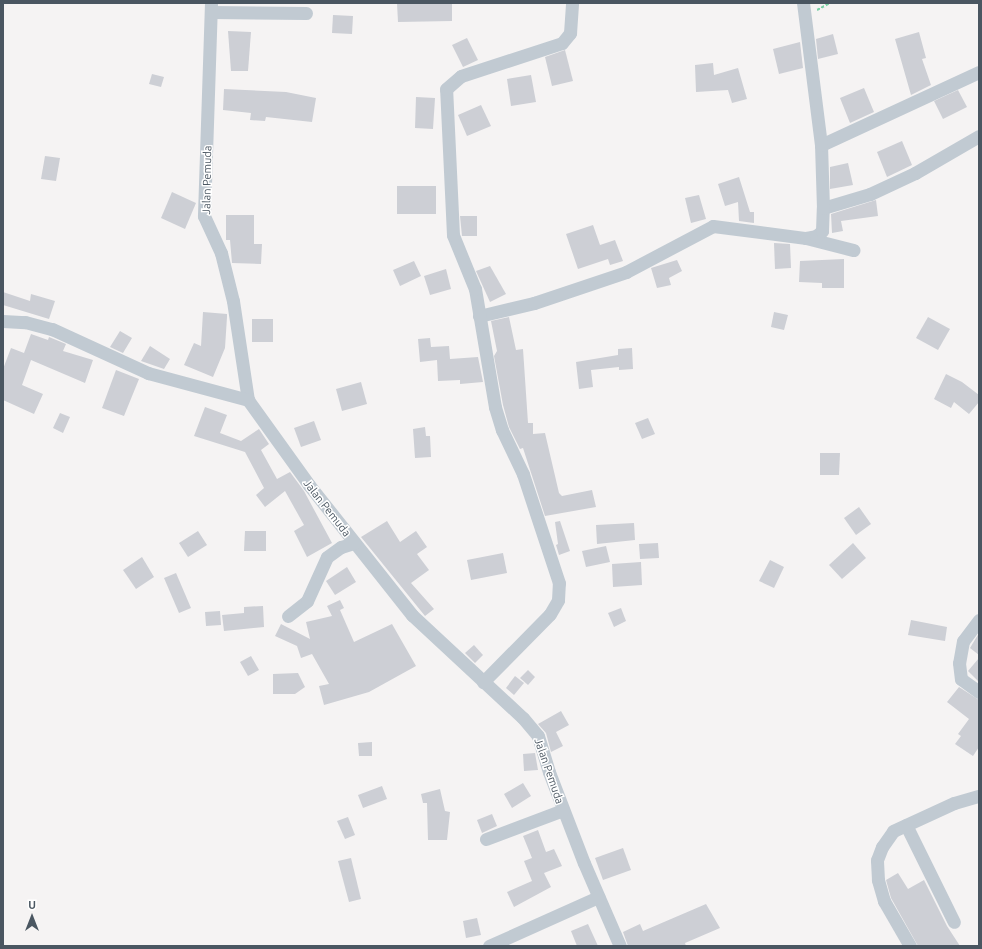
<!DOCTYPE html>
<html>
<head>
<meta charset="utf-8">
<style>
	body { margin:0 }
	#map { position:relative; width:982px; height:949px; overflow:hidden; background:#f5f3f3; font-family:Ubuntu,sans-serif }
	div>[style] { position:absolute }
	.building>* { inset:0; background:#cdcfd5 }
	.path>* { height:2px; margin-top:-1px; transform-origin:0; background:repeating-linear-gradient(90deg,#7ad0a6 0 3px,transparent 0 5px) }
	.minor>* { height:13px; margin:-6.5px; padding:0 6.5px; transform-origin:6.5px; border-radius:6.5px; background:#c1cad2 }
	span { translate:-50% -50%; white-space:nowrap; text-align:center; line-height:1.15; -webkit-text-stroke:3px #fff; paint-order:stroke }
	.street-label { font-size:11px; color:#4a5661 }
	.frame { position:absolute; inset:0; border:4px solid #4a5661; pointer-events:none }
	.north { position:absolute; left:12px; top:897px; width:40px; height:40px; -webkit-text-stroke:3px #fff; paint-order:stroke; rotate:0deg; font-size:11px; font-weight:700; line-height:16px; text-align:center; color:#4a5661 }
	.north::after { content:''; display:block; margin:auto; width:14px; height:18px; background:#4a5661; clip-path:polygon(50% 0,100% 100%,50% 72%,0 100%) }
</style>
</head>
<body>
<div id="map">
	<div class="building">
		<div style="clip-path:polygon(397px 3px,452px 3px,452px 21px,398px 22px)"></div>
		<div style="clip-path:polygon(333px 15px,353px 16px,352px 34px,332px 33px)"></div>
		<div style="clip-path:polygon(228px 31px,251px 32px,248px 71px,231px 71px)"></div>
		<div style="clip-path:polygon(919px 32px,926px 58px,922px 59px,931px 85px,911px 95px,895px 39px)"></div>
		<div style="clip-path:polygon(833px 34px,838px 54px,818px 59px,816px 39px)"></div>
		<div style="clip-path:polygon(467px 38px,478px 60px,463px 67px,452px 45px)"></div>
		<div style="clip-path:polygon(800px 42px,803px 68px,779px 74px,773px 49px)"></div>
		<div style="clip-path:polygon(565px 50px,573px 81px,552px 86px,545px 57px)"></div>
		<div style="clip-path:polygon(713px 63px,714px 75px,738px 68px,747px 99px,732px 103px,728px 90px,696px 92px,695px 65px)"></div>
		<div style="clip-path:polygon(152px 74px,164px 77px,161px 87px,149px 84px)"></div>
		<div style="clip-path:polygon(531px 75px,536px 102px,511px 106px,507px 79px)"></div>
		<div style="clip-path:polygon(864px 88px,874px 112px,850px 123px,840px 98px)"></div>
		<div style="clip-path:polygon(224px 89px,286px 92px,316px 98px,312px 122px,266px 117px,265px 121px,250px 120px,251px 113px,223px 110px)"></div>
		<div style="clip-path:polygon(958px 90px,967px 107px,943px 119px,934px 101px)"></div>
		<div style="clip-path:polygon(416px 97px,435px 98px,433px 129px,415px 128px)"></div>
		<div style="clip-path:polygon(481px 105px,491px 126px,467px 136px,458px 115px)"></div>
		<div style="clip-path:polygon(902px 141px,912px 165px,887px 177px,877px 152px)"></div>
		<div style="clip-path:polygon(45px 156px,60px 158px,56px 181px,41px 179px)"></div>
		<div style="clip-path:polygon(848px 163px,853px 185px,830px 189px,830px 167px)"></div>
		<div style="clip-path:polygon(739px 177px,750px 212px,754px 212px,754px 223px,739px 221px,738px 202px,725px 206px,718px 184px)"></div>
		<div style="clip-path:polygon(397px 186px,436px 186px,436px 214px,397px 214px)"></div>
		<div style="clip-path:polygon(172px 192px,196px 203px,185px 229px,161px 218px)"></div>
		<div style="clip-path:polygon(699px 195px,706px 219px,691px 223px,685px 198px)"></div>
		<div style="clip-path:polygon(876px 200px,878px 216px,841px 221px,843px 231px,832px 233px,831px 214px)"></div>
		<div style="clip-path:polygon(226px 215px,254px 215px,254px 244px,262px 244px,261px 264px,232px 263px,230px 240px,226px 240px)"></div>
		<div style="clip-path:polygon(460px 216px,477px 216px,477px 236px,462px 236px)"></div>
		<div style="clip-path:polygon(593px 225px,600px 245px,615px 240px,623px 261px,610px 265px,608px 259px,578px 269px,566px 234px)"></div>
		<div style="clip-path:polygon(774px 243px,790px 244px,791px 268px,775px 269px)"></div>
		<div style="clip-path:polygon(844px 259px,844px 288px,822px 288px,822px 283px,799px 282px,800px 261px)"></div>
		<div style="clip-path:polygon(677px 260px,682px 271px,669px 278px,671px 285px,657px 288px,651px 268px)"></div>
		<div style="clip-path:polygon(414px 261px,421px 276px,400px 286px,393px 270px)"></div>
		<div style="clip-path:polygon(490px 266px,506px 294px,490px 302px,476px 271px)"></div>
		<div style="clip-path:polygon(446px 269px,451px 289px,430px 295px,424px 276px)"></div>
		<div style="clip-path:polygon(3px 292px,30px 301px,31px 294px,55px 301px,49px 319px,3px 305px)"></div>
		<div style="clip-path:polygon(203px 312px,227px 314px,227px 317px,225px 348px,213px 377px,184px 365px,194px 343px,201px 346px)"></div>
		<div style="clip-path:polygon(774px 312px,788px 315px,784px 330px,771px 327px)"></div>
		<div style="clip-path:polygon(509px 317px,516px 350px,523px 349px,528px 423px,533px 423px,533px 434px,545px 433px,559px 493px,562px 496px,592px 490px,596px 507px,545px 516px,523px 448px,520px 449px,509px 427px,503px 405px,494px 356px,497px 351px,491px 321px)"></div>
		<div style="clip-path:polygon(928px 317px,950px 329px,938px 350px,916px 338px)"></div>
		<div style="clip-path:polygon(252px 319px,273px 319px,273px 342px,252px 342px)"></div>
		<div style="clip-path:polygon(120px 331px,132px 338px,123px 353px,110px 347px)"></div>
		<div style="clip-path:polygon(31px 334px,48px 340px,49px 337px,66px 344px,63px 351px,93px 360px,85px 383px,31px 360px,22px 385px,43px 394px,34px 414px,3px 400px,3px 369px,11px 348px,24px 353px)"></div>
		<div style="clip-path:polygon(430px 338px,431px 347px,449px 346px,450px 359px,478px 357px,483px 382px,460px 384px,460px 380px,438px 381px,437px 360px,420px 362px,418px 339px)"></div>
		<div style="clip-path:polygon(150px 346px,170px 359px,164px 369px,141px 361px)"></div>
		<div style="clip-path:polygon(632px 348px,633px 369px,619px 370px,619px 367px,591px 370px,593px 387px,579px 389px,576px 362px,618px 355px,618px 349px)"></div>
		<div style="clip-path:polygon(116px 370px,139px 379px,124px 416px,102px 408px)"></div>
		<div style="clip-path:polygon(946px 374px,962px 382px,979px 395px,979px 402px,969px 414px,954px 402px,951px 408px,934px 399px)"></div>
		<div style="clip-path:polygon(361px 382px,367px 404px,342px 411px,336px 389px)"></div>
		<div style="clip-path:polygon(205px 407px,227px 415px,220px 433px,241px 441px,259px 429px,269px 444px,261px 450px,277px 479px,290px 472px,304px 491px,332px 543px,307px 557px,294px 531px,304px 525px,285px 491px,265px 507px,256px 495px,264px 488px,245px 452px,194px 436px)"></div>
		<div style="clip-path:polygon(60px 413px,70px 417px,63px 433px,53px 428px)"></div>
		<div style="clip-path:polygon(648px 418px,655px 434px,642px 439px,635px 423px)"></div>
		<div style="clip-path:polygon(314px 421px,321px 440px,301px 447px,294px 428px)"></div>
		<div style="clip-path:polygon(425px 427px,426px 436px,430px 436px,431px 457px,415px 458px,413px 429px)"></div>
		<div style="clip-path:polygon(820px 453px,840px 453px,839px 475px,820px 475px)"></div>
		<div style="clip-path:polygon(859px 507px,871px 524px,856px 535px,844px 518px)"></div>
		<div style="clip-path:polygon(387px 521px,400px 542px,416px 531px,427px 547px,417px 554px,429px 570px,411px 583px,434px 609px,425px 616px,361px 537px)"></div>
		<div style="clip-path:polygon(560px 521px,570px 551px,559px 555px,556px 545px,558px 544px,555px 522px)"></div>
		<div style="clip-path:polygon(634px 523px,635px 540px,597px 544px,596px 525px)"></div>
		<div style="clip-path:polygon(198px 531px,207px 545px,188px 557px,179px 543px)"></div>
		<div style="clip-path:polygon(245px 531px,266px 531px,266px 551px,244px 551px)"></div>
		<div style="clip-path:polygon(658px 543px,659px 558px,640px 559px,639px 544px)"></div>
		<div style="clip-path:polygon(853px 543px,866px 558px,842px 579px,829px 565px)"></div>
		<div style="clip-path:polygon(606px 546px,610px 562px,586px 567px,582px 551px)"></div>
		<div style="clip-path:polygon(503px 553px,507px 573px,471px 580px,467px 560px)"></div>
		<div style="clip-path:polygon(142px 557px,154px 577px,136px 589px,123px 570px)"></div>
		<div style="clip-path:polygon(770px 560px,784px 567px,774px 588px,759px 581px)"></div>
		<div style="clip-path:polygon(641px 562px,642px 585px,613px 587px,612px 564px)"></div>
		<div style="clip-path:polygon(347px 567px,356px 582px,335px 595px,326px 581px)"></div>
		<div style="clip-path:polygon(176px 573px,191px 608px,179px 613px,164px 578px)"></div>
		<div style="clip-path:polygon(340px 600px,344px 608px,340px 610px,354px 642px,392px 624px,416px 666px,369px 692px,324px 705px,319px 686px,329px 684px,312px 654px,301px 658px,297px 646px,275px 636px,281px 624px,310px 639px,306px 622px,332px 616px,327px 606px)"></div>
		<div style="clip-path:polygon(263px 606px,264px 627px,224px 631px,222px 615px,244px 613px,244px 607px)"></div>
		<div style="clip-path:polygon(621px 608px,626px 621px,614px 627px,608px 613px)"></div>
		<div style="clip-path:polygon(220px 611px,221px 625px,206px 626px,205px 612px)"></div>
		<div style="clip-path:polygon(911px 620px,947px 627px,945px 641px,908px 635px)"></div>
		<div style="clip-path:polygon(979px 633px,979px 655px,970px 648px)"></div>
		<div style="clip-path:polygon(474px 645px,483px 655px,475px 663px,465px 653px)"></div>
		<div style="clip-path:polygon(251px 656px,259px 670px,248px 676px,240px 662px)"></div>
		<div style="clip-path:polygon(979px 658px,979px 682px,968px 671px)"></div>
		<div style="clip-path:polygon(528px 670px,535px 677px,528px 685px,520px 678px)"></div>
		<div style="clip-path:polygon(298px 673px,305px 687px,295px 694px,273px 694px,273px 674px)"></div>
		<div style="clip-path:polygon(515px 676px,524px 683px,514px 695px,506px 688px)"></div>
		<div style="clip-path:polygon(959px 687px,979px 700px,979px 747px,973px 756px,955px 744px,961px 736px,958px 734px,969px 719px,947px 702px)"></div>
		<div style="clip-path:polygon(561px 711px,569px 725px,556px 732px,563px 746px,551px 752px,546px 733px,538px 724px)"></div>
		<div style="clip-path:polygon(372px 742px,372px 756px,359px 756px,358px 743px)"></div>
		<div style="clip-path:polygon(535px 753px,538px 770px,524px 771px,523px 754px)"></div>
		<div style="clip-path:polygon(523px 783px,531px 796px,512px 808px,504px 794px)"></div>
		<div style="clip-path:polygon(382px 786px,387px 799px,363px 808px,358px 795px)"></div>
		<div style="clip-path:polygon(440px 789px,445px 811px,450px 812px,447px 840px,428px 840px,427px 803px,423px 803px,421px 794px)"></div>
		<div style="clip-path:polygon(492px 814px,497px 826px,482px 833px,477px 820px)"></div>
		<div style="clip-path:polygon(348px 817px,355px 835px,345px 839px,337px 821px)"></div>
		<div style="clip-path:polygon(538px 830px,546px 852px,554px 849px,562px 866px,544px 873px,551px 887px,514px 907px,507px 892px,532px 881px,524px 861px,532px 858px,523px 836px)"></div>
		<div style="clip-path:polygon(623px 848px,631px 870px,603px 880px,595px 858px)"></div>
		<div style="clip-path:polygon(351px 858px,361px 899px,349px 902px,338px 861px)"></div>
		<div style="clip-path:polygon(898px 873px,908px 889px,924px 880px,947px 926px,960px 946px,918px 946px,891px 898px,886px 880px)"></div>
		<div style="clip-path:polygon(706px 904px,720px 928px,685px 943px,686px 946px,628px 946px,623px 932px,640px 924px,643px 931px)"></div>
		<div style="clip-path:polygon(477px 918px,481px 935px,466px 938px,463px 921px)"></div>
		<div style="clip-path:polygon(588px 924px,598px 946px,577px 946px,571px 931px)"></div>
	</div>
	<div class="path">
		<div style="left:817px;top:10px;width:15px;rotate:-28deg"></div>
	</div>
	<div class="minor">
		<div style="left:211px;top:3px;width:213px;rotate:91.9deg"></div>
		<div style="left:204px;top:216px;width:41px;rotate:65.3deg"></div>
		<div style="left:221px;top:253px;width:49px;rotate:76deg"></div>
		<div style="left:233px;top:301px;width:100px;rotate:81.4deg"></div>
		<div style="left:248px;top:400px;width:105px;rotate:54.3deg"></div>
		<div style="left:309px;top:485px;width:166px;rotate:51.6deg"></div>
		<div style="left:412px;top:615px;width:151px;rotate:42.9deg"></div>
		<div style="left:523px;top:718px;width:23px;rotate:50deg"></div>
		<div style="left:538px;top:736px;width:38px;rotate:73deg"></div>
		<div style="left:549px;top:772px;width:97px;rotate:69deg"></div>
		<div style="left:584px;top:863px;width:90px;rotate:66.6deg"></div>
		<div style="left:211px;top:12px;width:95px;rotate:0.6deg"></div>
		<div style="left:821px;top:145px;width:174px;rotate:-24.8deg"></div>
		<div style="left:823px;top:208px;width:49px;rotate:-16.6deg"></div>
		<div style="left:870px;top:194px;width:50px;rotate:-25deg"></div>
		<div style="left:915px;top:173px;width:74px;rotate:-30deg"></div>
		<div style="left:806px;top:238px;width:49px;rotate:14.3deg"></div>
		<div style="left:479px;top:316px;width:57px;rotate:-13.3deg"></div>
		<div style="left:534px;top:303px;width:97px;rotate:-18.6deg"></div>
		<div style="left:626px;top:272px;width:98px;rotate:-27.9deg"></div>
		<div style="left:713px;top:226px;width:94px;rotate:7.4deg"></div>
		<div style="left:806px;top:238px;width:10px;rotate:-11deg"></div>
		<div style="left:816px;top:236px;width:8px;rotate:-40deg"></div>
		<div style="left:822px;top:231px;width:23px;rotate:-88deg"></div>
		<div style="left:823px;top:208px;width:63px;rotate:-91.8deg"></div>
		<div style="left:821px;top:145px;width:143px;rotate:-97.2deg"></div>
		<div style="left:3px;top:321px;width:22px;rotate:3deg"></div>
		<div style="left:25px;top:322px;width:28px;rotate:15deg"></div>
		<div style="left:52px;top:329px;width:106px;rotate:24.6deg"></div>
		<div style="left:148px;top:373px;width:104px;rotate:15.1deg"></div>
		<div style="left:288px;top:616px;width:24px;rotate:-38deg"></div>
		<div style="left:307px;top:601px;width:48px;rotate:-65.6deg"></div>
		<div style="left:327px;top:557px;width:17px;rotate:-36deg"></div>
		<div style="left:341px;top:547px;width:14px;rotate:-17deg"></div>
		<div style="left:979px;top:620px;width:26px;rotate:127deg"></div>
		<div style="left:963px;top:641px;width:22px;rotate:100deg"></div>
		<div style="left:959px;top:663px;width:16px;rotate:83deg"></div>
		<div style="left:961px;top:679px;width:22px;rotate:36deg"></div>
		<div style="left:483px;top:682px;width:95px;rotate:-45.4deg"></div>
		<div style="left:550px;top:614px;width:16px;rotate:-60deg"></div>
		<div style="left:558px;top:600px;width:17px;rotate:-87deg"></div>
		<div style="left:559px;top:583px;width:115px;rotate:-108.3deg"></div>
		<div style="left:523px;top:474px;width:49px;rotate:-115.5deg"></div>
		<div style="left:502px;top:430px;width:24px;rotate:-107deg"></div>
		<div style="left:495px;top:407px;width:120px;rotate:-99.6deg"></div>
		<div style="left:475px;top:289px;width:58px;rotate:-112.2deg"></div>
		<div style="left:453px;top:235px;width:146px;rotate:-92.7deg"></div>
		<div style="left:446px;top:89px;width:20px;rotate:-41deg"></div>
		<div style="left:461px;top:76px;width:106px;rotate:-18.1deg"></div>
		<div style="left:562px;top:43px;width:13px;rotate:-51deg"></div>
		<div style="left:570px;top:33px;width:30px;rotate:-86deg"></div>
		<div style="left:906px;top:825px;width:108px;rotate:63.7deg"></div>
		<div style="left:486px;top:839px;width:82px;rotate:-20.6deg"></div>
		<div style="left:489px;top:946px;width:120px;rotate:-24.2deg"></div>
		<div style="left:910px;top:946px;width:52px;rotate:-120deg"></div>
		<div style="left:884px;top:901px;width:22px;rotate:-106deg"></div>
		<div style="left:878px;top:880px;width:20px;rotate:-93deg"></div>
		<div style="left:877px;top:860px;width:14px;rotate:-69deg"></div>
		<div style="left:882px;top:847px;width:19px;rotate:-55deg"></div>
		<div style="left:893px;top:831px;width:67px;rotate:-24.7deg"></div>
		<div style="left:954px;top:803px;width:26px;rotate:-16deg"></div>
	</div>
	<div class="street-label">
		<span style="left:207px;top:180px;rotate:-89deg">Jalan Pemuda</span>
		<span style="left:327px;top:508px;rotate:52deg">Jalan Pemuda</span>
		<span style="left:549px;top:771px;rotate:71deg">Jalan Pemuda</span>
	</div>
	<div class="frame"></div>
	<div class="north">U</div>
</div>
</body>
</html>
